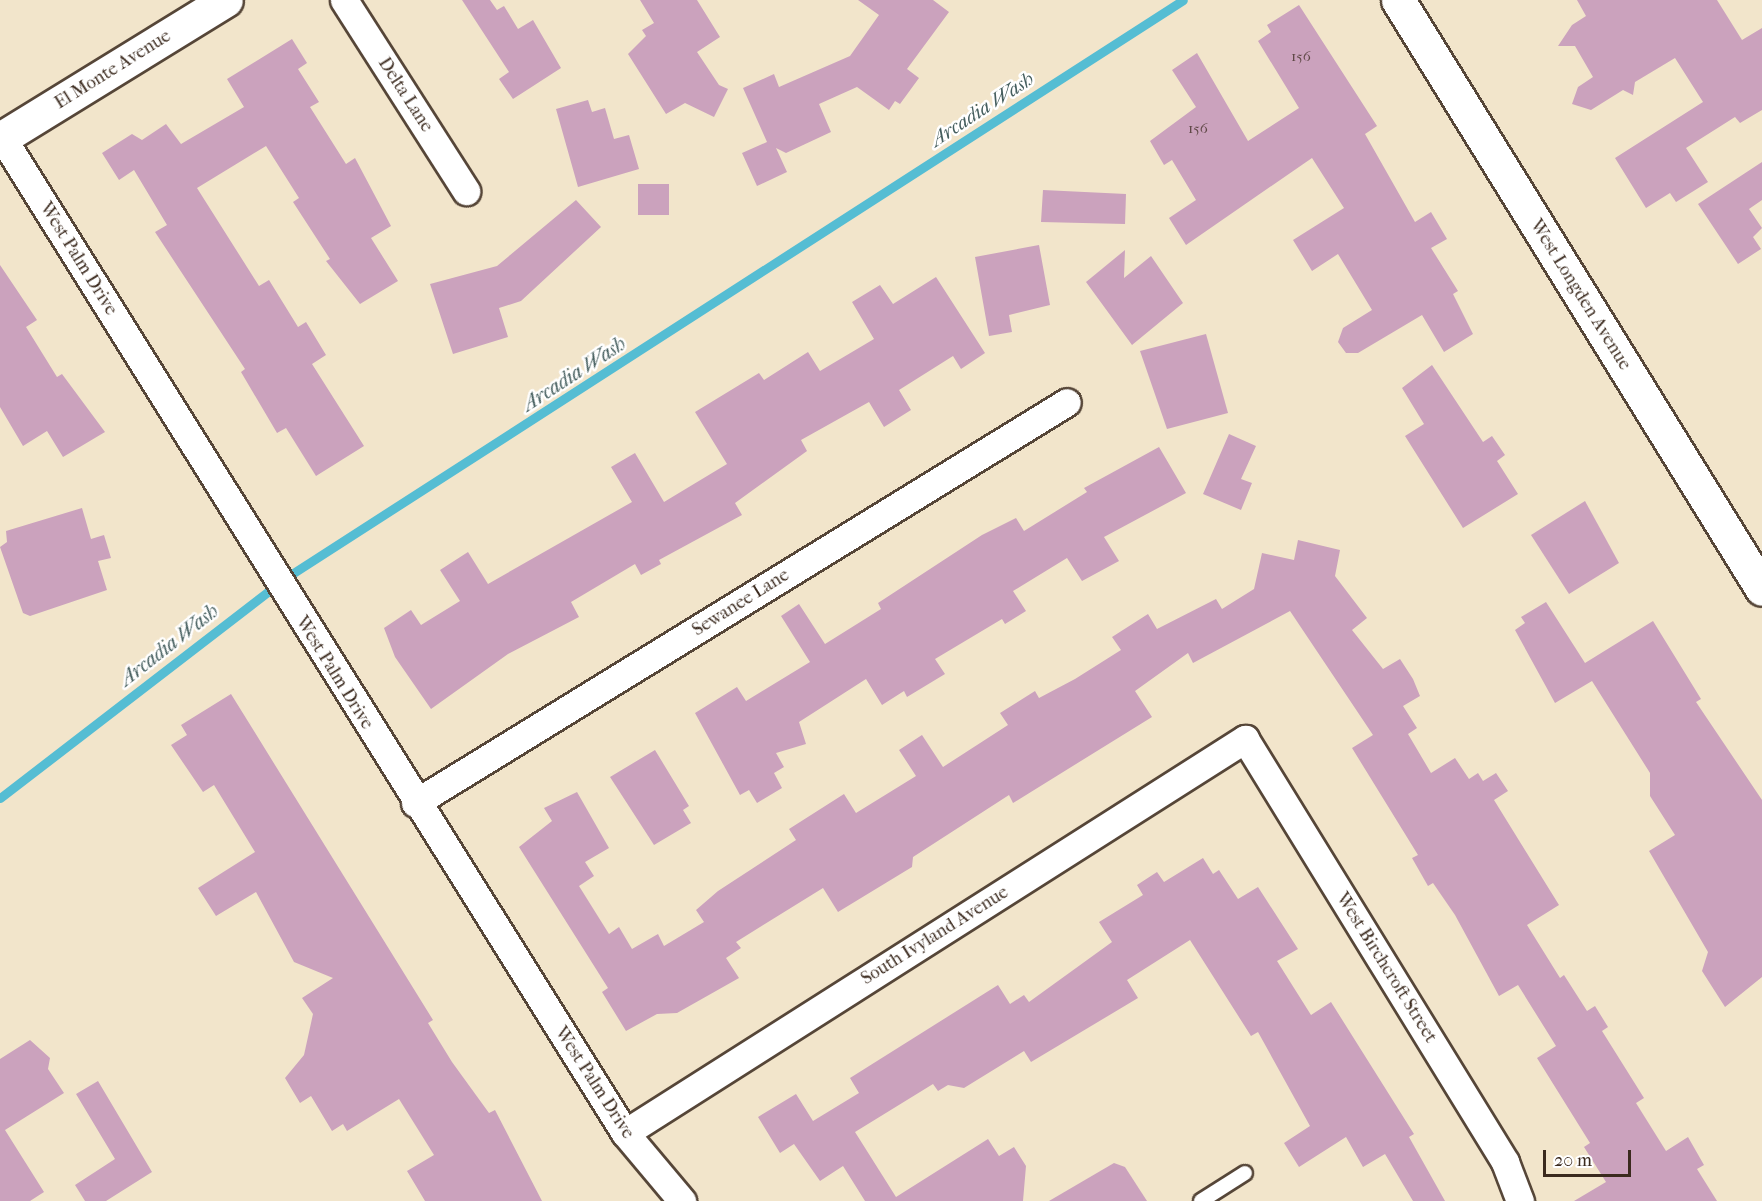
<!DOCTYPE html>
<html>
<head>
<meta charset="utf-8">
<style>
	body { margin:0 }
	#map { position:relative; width:1762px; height:1201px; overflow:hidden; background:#f2e5cb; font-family:"IM FELL French Canon",serif }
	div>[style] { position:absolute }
	.stream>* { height:9px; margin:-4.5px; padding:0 4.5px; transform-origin:4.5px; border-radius:4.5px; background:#55bdd3 }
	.building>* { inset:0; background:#cba2bd }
	.roads { filter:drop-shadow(2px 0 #564638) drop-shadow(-2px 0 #564638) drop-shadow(0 2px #564638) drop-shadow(0 -2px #564638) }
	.service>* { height:14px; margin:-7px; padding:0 7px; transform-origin:7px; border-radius:7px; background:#fff }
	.minor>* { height:27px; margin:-13.5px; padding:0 13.5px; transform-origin:13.5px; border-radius:13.5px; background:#fff }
	.tertiary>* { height:33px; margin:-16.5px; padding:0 16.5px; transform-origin:16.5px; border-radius:16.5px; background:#fff }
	span { translate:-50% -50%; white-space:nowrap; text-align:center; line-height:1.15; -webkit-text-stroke:5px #fff; paint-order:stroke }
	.number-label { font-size:15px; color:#5f4846 }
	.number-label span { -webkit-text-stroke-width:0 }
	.street-label { font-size:18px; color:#3b2a1e }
	.water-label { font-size:20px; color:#445d5d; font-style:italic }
	.scale { position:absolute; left:1543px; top:1150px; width:88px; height:27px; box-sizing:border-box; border:3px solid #3b2a1e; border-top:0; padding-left:8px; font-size:18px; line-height:21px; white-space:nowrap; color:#3b2a1e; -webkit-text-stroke:4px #fff; paint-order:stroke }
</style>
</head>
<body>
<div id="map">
	<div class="stream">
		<div style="left:0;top:798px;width:359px;rotate:-37.6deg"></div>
		<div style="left:284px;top:579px;width:1069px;rotate:-32.78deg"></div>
	</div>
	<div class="building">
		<div style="clip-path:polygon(462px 0,490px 0,497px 10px,504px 6px,518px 29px,533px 20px,561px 68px,513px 99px,499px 79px,509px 72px)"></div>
		<div style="clip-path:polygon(640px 0,697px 0,720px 37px,697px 52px,719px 85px,728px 89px,714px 117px,685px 103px,666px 114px,628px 54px,646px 36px,642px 30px,654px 23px)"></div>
		<div style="clip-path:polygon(858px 0,933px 0,949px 12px,907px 69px,919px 78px,900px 104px,895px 101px,889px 110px,857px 87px,819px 104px,831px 132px,786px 153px,776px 148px,787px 172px,757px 186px,742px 153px,767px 142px,743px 88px,774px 74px,779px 87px,850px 56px,879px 15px)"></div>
		<div style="clip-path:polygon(1577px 0,1717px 0,1742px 40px,1762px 28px,1762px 110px,1740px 123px,1735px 117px,1686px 148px,1708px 182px,1676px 202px,1670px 193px,1646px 208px,1615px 158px,1703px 102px,1675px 58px,1635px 82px,1633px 95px,1623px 90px,1591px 110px,1572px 104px,1578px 87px,1593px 77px,1575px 46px,1558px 46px,1572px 25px,1586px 16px)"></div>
		<div style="clip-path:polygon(1299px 5px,1377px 126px,1365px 134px,1415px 222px,1431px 212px,1447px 239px,1431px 248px,1458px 291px,1453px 294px,1473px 334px,1444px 352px,1422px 315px,1358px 353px,1346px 353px,1338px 342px,1343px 328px,1372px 310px,1338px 254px,1312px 271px,1293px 240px,1344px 208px,1312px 158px,1186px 245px,1169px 218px,1196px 200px,1172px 160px,1164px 165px,1150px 141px,1196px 107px,1172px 70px,1197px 53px,1248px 141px,1299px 108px,1258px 41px,1271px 32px,1267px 25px)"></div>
		<div style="clip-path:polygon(292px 39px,307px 63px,298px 69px,319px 102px,310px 107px,346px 164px,355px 158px,391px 226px,371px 238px,398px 281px,360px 304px,326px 261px,330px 259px,293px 202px,299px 198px,266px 146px,197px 188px,259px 286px,269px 280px,298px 327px,306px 322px,326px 355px,312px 364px,364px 446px,316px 476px,286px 428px,277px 433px,241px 372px,245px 369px,155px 232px,167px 225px,134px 170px,119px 180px,102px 153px,132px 134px,142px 140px,166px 124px,181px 144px,244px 107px,227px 79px)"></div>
		<div style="clip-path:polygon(588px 100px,592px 112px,605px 108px,614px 139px,629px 135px,639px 169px,578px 187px,556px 109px)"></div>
		<div style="clip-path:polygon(1762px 162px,1762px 200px,1749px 209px,1762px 228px,1753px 237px,1761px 249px,1738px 264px,1698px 204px)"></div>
		<div style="clip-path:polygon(638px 184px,669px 184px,669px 215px,638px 215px)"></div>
		<div style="clip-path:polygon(1043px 190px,1126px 194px,1125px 224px,1041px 222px)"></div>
		<div style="clip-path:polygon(576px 200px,601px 227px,521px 301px,499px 308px,508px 337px,453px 354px,430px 284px,497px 266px)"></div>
		<div style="clip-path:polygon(1039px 245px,1050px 305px,1009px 315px,1012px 332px,989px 336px,975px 257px)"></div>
		<div style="clip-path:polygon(1125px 250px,1124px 278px,1151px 256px,1183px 303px,1132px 345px,1086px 282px)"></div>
		<div style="clip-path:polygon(0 265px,37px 320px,26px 327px,57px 377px,62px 374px,105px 432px,63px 457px,47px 431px,23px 446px,0 407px)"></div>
		<div style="clip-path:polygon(936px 277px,985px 353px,961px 369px,953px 356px,899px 390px,911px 410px,884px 427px,869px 402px,801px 440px,807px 451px,735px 503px,742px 515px,659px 560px,661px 564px,641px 575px,635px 564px,571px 602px,579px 617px,508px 654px,431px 709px,395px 657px,384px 628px,411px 610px,421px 625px,460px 601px,440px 570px,468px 552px,488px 584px,632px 502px,611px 467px,635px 453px,664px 502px,727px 464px,695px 412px,759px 373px,764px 380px,808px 352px,820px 371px,874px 339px,852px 302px,880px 285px,893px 304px)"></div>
		<div style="clip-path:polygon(1206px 334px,1228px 413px,1167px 429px,1140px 351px)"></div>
		<div style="clip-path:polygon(1432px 365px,1483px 442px,1492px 436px,1505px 455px,1497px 461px,1518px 494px,1463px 528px,1405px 436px,1424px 424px,1402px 388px)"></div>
		<div style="clip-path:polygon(1229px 434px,1256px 446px,1241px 479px,1252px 483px,1241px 510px,1203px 494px)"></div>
		<div style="clip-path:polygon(1159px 447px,1186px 493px,1104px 537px,1119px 561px,1082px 581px,1067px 558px,1013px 591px,1026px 611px,1005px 624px,1002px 619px,935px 659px,945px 674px,907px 697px,904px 691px,882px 705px,866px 679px,799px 722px,806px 744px,776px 753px,784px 767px,774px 773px,782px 788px,757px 803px,749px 790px,740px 795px,695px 713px,737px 687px,746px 701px,810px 662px,781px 616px,799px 604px,825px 644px,881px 609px,878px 603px,982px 535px,1016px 518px,1024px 531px,1087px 492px,1084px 488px)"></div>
		<div style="clip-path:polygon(1585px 501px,1619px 563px,1569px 594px,1531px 535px)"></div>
		<div style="clip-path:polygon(82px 508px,91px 539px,104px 535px,111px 558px,98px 561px,107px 590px,30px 616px,23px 613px,0 547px,7px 542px,6px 531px)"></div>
		<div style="clip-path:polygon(1298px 540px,1340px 550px,1335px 576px,1367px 618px,1352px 630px,1383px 669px,1400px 659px,1413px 679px,1420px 696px,1403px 706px,1417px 728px,1408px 734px,1431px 773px,1455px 758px,1469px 779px,1478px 773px,1483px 781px,1496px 773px,1508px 791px,1494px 800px,1559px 905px,1527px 925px,1560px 978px,1564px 975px,1587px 1011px,1595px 1006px,1608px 1027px,1602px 1031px,1644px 1098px,1636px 1103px,1666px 1151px,1688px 1137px,1704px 1165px,1697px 1169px,1717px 1201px,1574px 1201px,1606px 1182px,1584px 1147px,1590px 1143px,1537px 1058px,1556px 1046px,1518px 985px,1499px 996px,1455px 915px,1433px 883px,1428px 886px,1412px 858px,1418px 855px,1352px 748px,1373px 735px,1290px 611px,1193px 663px,1188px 653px,1135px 691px,1152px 717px,1013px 803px,1009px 795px,913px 857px,912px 867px,838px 912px,823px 888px,736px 942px,741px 948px,726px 958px,739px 978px,677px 1013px,657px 1014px,626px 1031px,602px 992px,608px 988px,519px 847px,552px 821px,544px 808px,577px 792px,609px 848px,585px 862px,594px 876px,579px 886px,609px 934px,619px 927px,632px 949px,658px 934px,664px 946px,704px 922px,696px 910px,718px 891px,796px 840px,789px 829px,844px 794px,856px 813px,916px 776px,899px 750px,922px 735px,943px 767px,1008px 725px,1000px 713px,1035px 691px,1039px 698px,1075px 679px,1121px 650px,1112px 637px,1148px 614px,1157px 629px,1216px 599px,1222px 609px,1254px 589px,1262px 553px,1294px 560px)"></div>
		<div style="clip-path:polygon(1546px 602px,1585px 663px,1653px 621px,1701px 699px,1696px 702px,1762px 800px,1762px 977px,1725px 1007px,1702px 971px,1708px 952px,1649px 851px,1675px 835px,1650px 796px,1650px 773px,1592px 681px,1555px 703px,1515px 630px,1525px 623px,1521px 617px)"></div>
		<div style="clip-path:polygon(231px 694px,433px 1020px,428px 1023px,452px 1062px,489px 1113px,495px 1110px,542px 1201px,425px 1201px,407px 1171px,434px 1155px,399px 1099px,347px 1131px,343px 1124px,332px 1131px,311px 1096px,300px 1103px,285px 1078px,304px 1055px,313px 1014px,302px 998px,333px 978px,294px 962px,256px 892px,216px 916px,198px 888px,255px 852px,214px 785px,203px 792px,171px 745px,187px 735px,181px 725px)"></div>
		<div style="clip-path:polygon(655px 750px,689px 806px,683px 810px,691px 823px,654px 845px,610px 777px)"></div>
		<div style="clip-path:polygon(1203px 858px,1213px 874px,1219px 870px,1238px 899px,1258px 887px,1298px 949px,1277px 961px,1311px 1015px,1331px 1002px,1414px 1134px,1409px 1137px,1445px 1201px,1413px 1201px,1385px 1154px,1363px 1167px,1346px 1137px,1299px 1167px,1284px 1143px,1310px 1126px,1258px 1032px,1251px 1036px,1190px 940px,1127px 980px,1138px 998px,1031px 1062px,1024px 1051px,964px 1088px,948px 1085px,938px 1091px,933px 1084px,855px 1132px,896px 1197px,988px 1139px,999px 1156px,1014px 1147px,1026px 1166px,1023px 1201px,865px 1201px,843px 1166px,820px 1181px,794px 1144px,780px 1153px,758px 1117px,796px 1094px,813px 1121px,859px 1093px,850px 1078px,998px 985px,1010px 1004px,1024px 995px,1029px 1002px,1112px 942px,1099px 922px,1143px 895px,1137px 885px,1157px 872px,1164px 882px)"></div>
		<div style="clip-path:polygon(30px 1040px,50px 1058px,48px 1069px,64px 1093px,5px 1130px,44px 1192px,30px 1201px,0 1201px,0 1059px)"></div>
		<div style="clip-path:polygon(98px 1081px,152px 1172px,106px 1201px,85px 1201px,75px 1185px,115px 1159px,76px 1094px)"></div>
		<div style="clip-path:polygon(1114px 1163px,1125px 1167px,1147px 1201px,1049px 1201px)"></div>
	</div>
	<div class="roads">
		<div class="service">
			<div style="left:1201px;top:1201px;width:52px;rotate:-32.5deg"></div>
		</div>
		<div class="minor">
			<div style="left:344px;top:0;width:227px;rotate:57.4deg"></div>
			<div style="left:0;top:134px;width:1178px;rotate:57.97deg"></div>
			<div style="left:625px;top:1133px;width:89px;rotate:50deg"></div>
			<div style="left:415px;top:803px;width:765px;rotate:-31.59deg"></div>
			<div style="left:625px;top:1133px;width:735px;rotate:-32.44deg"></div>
			<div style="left:1245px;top:739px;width:497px;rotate:58.4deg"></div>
			<div style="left:1505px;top:1162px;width:42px;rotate:69deg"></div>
		</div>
		<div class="tertiary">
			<div style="left:1398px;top:0;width:692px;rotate:58.28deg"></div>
			<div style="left:0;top:139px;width:265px;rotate:-31.6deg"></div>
		</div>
	</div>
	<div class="number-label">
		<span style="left:1301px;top:57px">156</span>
		<span style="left:1198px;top:129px">156</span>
	</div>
	<div class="street-label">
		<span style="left:113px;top:70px;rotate:-32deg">El Monte Avenue</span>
		<span style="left:405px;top:95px;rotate:57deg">Delta Lane</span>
		<span style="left:78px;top:259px;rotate:58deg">West Palm Drive</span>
		<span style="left:1580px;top:295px;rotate:58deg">West Longden Avenue</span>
		<span style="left:741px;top:603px;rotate:-32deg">Sewanee Lane</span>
		<span style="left:334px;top:673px;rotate:58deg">West Palm Drive</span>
		<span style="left:935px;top:936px;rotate:-32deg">South Ivyland Avenue</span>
		<span style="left:1386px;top:968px;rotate:58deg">West Birchcroft Street</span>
		<span style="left:594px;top:1083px;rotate:57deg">West Palm Drive</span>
	</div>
	<div class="water-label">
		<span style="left:982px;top:109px;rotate:-33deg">Arcadia Wash</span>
		<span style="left:574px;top:374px;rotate:-33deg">Arcadia Wash</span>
		<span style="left:169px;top:645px;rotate:-38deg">Arcadia Wash</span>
	</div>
	<div class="scale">20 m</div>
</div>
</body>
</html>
